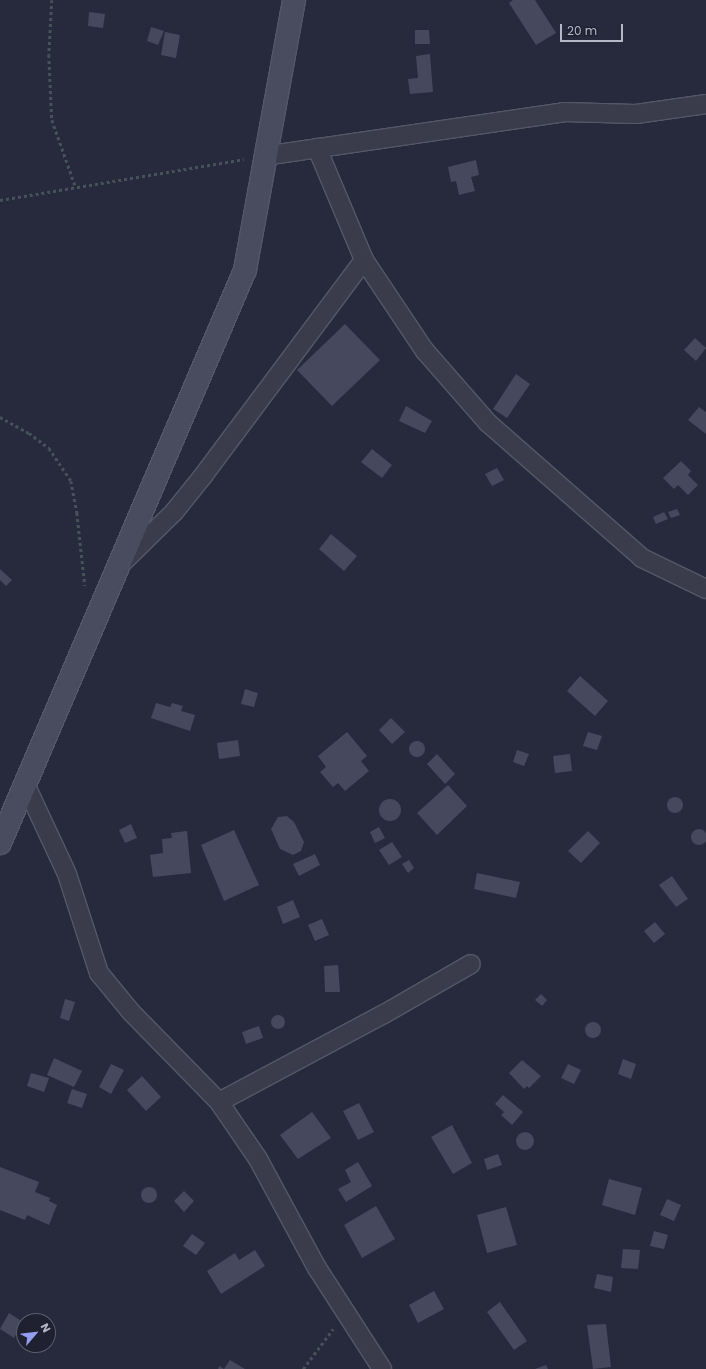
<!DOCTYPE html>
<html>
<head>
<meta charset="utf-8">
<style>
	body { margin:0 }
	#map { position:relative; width:706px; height:1369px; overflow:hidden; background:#262a3c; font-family:Poppins,sans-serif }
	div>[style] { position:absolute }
	.building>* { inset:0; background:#46495d }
	.round { border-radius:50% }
	.path>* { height:2.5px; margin-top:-1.25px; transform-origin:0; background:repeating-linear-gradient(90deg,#46525a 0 3px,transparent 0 6px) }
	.roads { filter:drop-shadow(1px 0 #555767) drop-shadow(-1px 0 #555767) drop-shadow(0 1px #555767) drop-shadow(0 -1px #555767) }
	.street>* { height:18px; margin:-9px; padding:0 9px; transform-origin:9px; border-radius:9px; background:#3a3c4c }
	.secondary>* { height:22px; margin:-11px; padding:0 11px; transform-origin:11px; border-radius:11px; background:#494b5f }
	span { translate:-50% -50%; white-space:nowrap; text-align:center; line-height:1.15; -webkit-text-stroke:3.5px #1f2131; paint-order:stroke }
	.north { position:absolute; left:16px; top:1313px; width:40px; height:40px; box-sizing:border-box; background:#1f2131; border:1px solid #5b5d6d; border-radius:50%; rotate:62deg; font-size:11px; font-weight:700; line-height:16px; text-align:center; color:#b6b8c7 }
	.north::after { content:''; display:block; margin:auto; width:14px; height:18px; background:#949eee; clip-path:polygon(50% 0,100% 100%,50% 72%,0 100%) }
	.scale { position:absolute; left:560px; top:24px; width:63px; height:18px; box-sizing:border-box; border:2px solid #b6b8c7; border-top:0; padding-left:5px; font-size:12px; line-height:14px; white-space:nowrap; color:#b6b8c7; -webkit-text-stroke:3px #1f2131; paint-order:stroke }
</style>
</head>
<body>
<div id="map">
	<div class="building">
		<div style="clip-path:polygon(513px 0,535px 0,556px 33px,536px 45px,509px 3px)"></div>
		<div style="clip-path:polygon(89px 12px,105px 14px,103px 28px,88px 26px)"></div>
		<div style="clip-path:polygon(151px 27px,164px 31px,158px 45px,147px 41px)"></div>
		<div style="clip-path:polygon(415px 30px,429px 30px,430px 44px,415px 44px)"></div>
		<div style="clip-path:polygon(165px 32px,180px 35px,176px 58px,161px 55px)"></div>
		<div style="clip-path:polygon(430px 54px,433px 92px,410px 94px,408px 79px,418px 78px,416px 56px)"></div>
		<div style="clip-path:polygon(476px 160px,479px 175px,471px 177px,475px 191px,459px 195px,456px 181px,451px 182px,448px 167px)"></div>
		<div style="clip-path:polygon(345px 324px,380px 360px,332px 406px,297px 370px)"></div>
		<div style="clip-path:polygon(695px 338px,706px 348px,696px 361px,684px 350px)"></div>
		<div style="clip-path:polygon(516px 374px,530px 384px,507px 418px,493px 409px)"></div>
		<div style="clip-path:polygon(406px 406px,432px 421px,425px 433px,399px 421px)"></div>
		<div style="clip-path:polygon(699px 407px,706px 412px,706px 434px,688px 420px)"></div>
		<div style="clip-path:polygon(372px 449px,392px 465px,382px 478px,361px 462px)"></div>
		<div style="clip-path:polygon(681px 461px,691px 471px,688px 475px,698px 485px,688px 495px,678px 485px,674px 489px,663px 478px)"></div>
		<div style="clip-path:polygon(497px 468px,504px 480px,492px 486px,485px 474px)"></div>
		<div style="clip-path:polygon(677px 509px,680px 515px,671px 518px,668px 512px)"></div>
		<div style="clip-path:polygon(664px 512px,668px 519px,656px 524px,653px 517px)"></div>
		<div style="clip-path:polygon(331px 534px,357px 556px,344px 571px,319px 549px)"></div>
		<div style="clip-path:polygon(0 569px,12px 580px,6px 586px,0 580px)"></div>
		<div style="clip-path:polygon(580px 676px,608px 701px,595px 716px,567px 691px)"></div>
		<div style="clip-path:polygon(245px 689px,258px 693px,254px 707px,241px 704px)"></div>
		<div style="clip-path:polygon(156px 703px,170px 707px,172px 703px,183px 706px,181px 711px,195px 715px,190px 731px,151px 718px)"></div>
		<div style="clip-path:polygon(391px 718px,405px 732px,392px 744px,379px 730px)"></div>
		<div style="clip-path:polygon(347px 732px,367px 756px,361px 761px,369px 771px,345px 791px,338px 783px,333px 787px,320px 772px,326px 767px,318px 756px)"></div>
		<div style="clip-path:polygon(588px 732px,602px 736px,597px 750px,583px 746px)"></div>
		<div style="clip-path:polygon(238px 740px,240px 756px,219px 759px,217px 743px)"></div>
		<div class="round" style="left:409px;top:741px;width:16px;height:16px"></div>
		<div style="clip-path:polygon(517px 750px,529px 754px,524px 766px,513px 762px)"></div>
		<div style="clip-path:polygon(437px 754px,455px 774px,445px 784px,427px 764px)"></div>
		<div style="clip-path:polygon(570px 754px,572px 771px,555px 773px,553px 756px)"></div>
		<div style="clip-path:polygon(448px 785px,467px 806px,437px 835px,417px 813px)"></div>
		<div class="round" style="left:667px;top:797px;width:16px;height:16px"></div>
		<div class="round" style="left:379px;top:799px;width:22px;height:22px"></div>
		<div style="clip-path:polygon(287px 816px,294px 822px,304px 842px,301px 851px,293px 855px,280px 849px,271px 829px,278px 817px)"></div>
		<div style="clip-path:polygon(131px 824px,137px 838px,125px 843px,119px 830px)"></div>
		<div style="clip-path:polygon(379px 827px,385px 838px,375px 843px,370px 832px)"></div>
		<div class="round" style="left:691px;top:829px;width:16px;height:16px"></div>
		<div style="clip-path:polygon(234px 830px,259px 885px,224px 901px,201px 845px)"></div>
		<div style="clip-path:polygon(187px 831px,191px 873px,153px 877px,150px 855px,163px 853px,162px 839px,172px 838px,171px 833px)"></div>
		<div style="clip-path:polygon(588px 831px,600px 843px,581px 863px,568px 851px)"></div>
		<div style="clip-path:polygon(392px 842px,402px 857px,389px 865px,379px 850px)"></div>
		<div style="clip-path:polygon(315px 854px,320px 865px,299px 876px,293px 864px)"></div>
		<div style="clip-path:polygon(409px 860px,414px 868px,408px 873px,402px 864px)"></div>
		<div style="clip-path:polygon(477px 873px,520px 882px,516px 898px,474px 889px)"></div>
		<div style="clip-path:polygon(672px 876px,688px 899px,676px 907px,659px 885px)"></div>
		<div style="clip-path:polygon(293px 900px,300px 917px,283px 924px,277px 907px)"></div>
		<div style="clip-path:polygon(322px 919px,329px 935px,315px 941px,308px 925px)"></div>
		<div style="clip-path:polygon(655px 922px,665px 934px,654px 943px,644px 931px)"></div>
		<div style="clip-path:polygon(338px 965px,340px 992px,325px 992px,324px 966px)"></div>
		<div style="clip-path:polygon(541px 994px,547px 1000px,542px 1006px,535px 1000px)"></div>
		<div style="clip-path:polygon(65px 999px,75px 1002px,69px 1021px,60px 1018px)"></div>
		<div class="round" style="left:271px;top:1015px;width:14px;height:14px"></div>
		<div class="round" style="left:585px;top:1022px;width:16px;height:16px"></div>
		<div style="clip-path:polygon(259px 1026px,263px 1038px,246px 1044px,242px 1032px)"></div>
		<div style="clip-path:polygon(54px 1058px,82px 1071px,74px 1087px,47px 1075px)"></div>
		<div style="clip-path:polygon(623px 1059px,636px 1064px,631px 1079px,618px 1074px)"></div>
		<div style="clip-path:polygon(522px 1060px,541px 1076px,529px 1088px,527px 1086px,524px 1089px,509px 1073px)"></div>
		<div style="clip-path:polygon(111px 1064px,124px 1070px,111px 1094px,99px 1087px)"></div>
		<div style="clip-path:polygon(568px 1064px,581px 1070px,574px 1084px,561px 1078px)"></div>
		<div style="clip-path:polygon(31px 1073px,49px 1078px,44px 1092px,27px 1086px)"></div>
		<div style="clip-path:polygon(142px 1076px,161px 1097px,146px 1111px,127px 1090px)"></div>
		<div style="clip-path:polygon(72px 1089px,87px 1094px,82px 1108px,67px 1103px)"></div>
		<div style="clip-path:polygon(503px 1095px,523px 1112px,512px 1125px,501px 1115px,504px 1112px,495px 1104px)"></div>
		<div style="clip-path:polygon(359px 1103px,374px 1132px,358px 1140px,343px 1111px)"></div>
		<div style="clip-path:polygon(312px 1112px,331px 1138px,298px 1159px,280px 1135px)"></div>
		<div style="clip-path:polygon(452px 1125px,472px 1163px,453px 1174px,431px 1137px)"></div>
		<div class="round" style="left:516px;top:1132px;width:18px;height:18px"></div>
		<div style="clip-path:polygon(498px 1154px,502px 1165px,487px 1170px,484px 1159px)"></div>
		<div style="clip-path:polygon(358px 1162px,372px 1186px,346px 1202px,338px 1189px,351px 1182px,345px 1170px)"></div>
		<div style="clip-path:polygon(0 1167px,39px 1182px,35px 1192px,50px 1198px,49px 1201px,57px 1205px,49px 1225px,27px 1215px,25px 1220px,0 1210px)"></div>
		<div style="clip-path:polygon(609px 1179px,642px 1188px,635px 1215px,602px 1205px)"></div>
		<div class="round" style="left:141px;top:1187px;width:16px;height:16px"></div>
		<div style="clip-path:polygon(184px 1191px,194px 1201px,184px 1212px,174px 1201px)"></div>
		<div style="clip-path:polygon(667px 1199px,681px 1205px,674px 1221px,660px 1215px)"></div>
		<div style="clip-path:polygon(376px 1206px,395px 1239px,362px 1258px,344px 1225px)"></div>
		<div style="clip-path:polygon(506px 1207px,517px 1245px,487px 1253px,477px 1215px)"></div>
		<div style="clip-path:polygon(654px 1231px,668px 1235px,664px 1249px,650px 1246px)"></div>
		<div style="clip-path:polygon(192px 1234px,205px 1243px,196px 1255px,183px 1246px)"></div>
		<div style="clip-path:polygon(623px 1249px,640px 1250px,638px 1269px,621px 1268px)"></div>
		<div style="clip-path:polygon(255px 1250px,265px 1266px,221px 1294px,207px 1271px,235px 1253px,239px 1260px)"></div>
		<div style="clip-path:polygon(597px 1274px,613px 1277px,611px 1292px,594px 1288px)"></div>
		<div style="clip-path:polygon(434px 1291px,444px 1309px,418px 1323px,409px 1305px)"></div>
		<div style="clip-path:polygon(500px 1302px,527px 1341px,514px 1350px,487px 1312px)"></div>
		<div style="clip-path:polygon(9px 1313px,23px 1322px,14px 1338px,0 1329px)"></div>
		<div style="clip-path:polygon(606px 1324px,611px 1367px,593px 1369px,587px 1325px)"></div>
		<div style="clip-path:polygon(230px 1360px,245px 1369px,218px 1369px,219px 1366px,224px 1369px)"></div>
		<div style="clip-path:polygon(546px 1365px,548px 1369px,535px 1369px)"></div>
	</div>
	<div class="path">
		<div style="left:52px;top:0;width:55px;rotate:93.1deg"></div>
		<div style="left:49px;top:55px;width:65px;rotate:87.4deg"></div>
		<div style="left:52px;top:120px;width:69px;rotate:70.5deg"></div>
		<div style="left:0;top:200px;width:247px;rotate:-9.5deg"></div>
		<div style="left:0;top:417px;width:33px;rotate:29deg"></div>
		<div style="left:29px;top:433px;width:25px;rotate:37deg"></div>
		<div style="left:49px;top:448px;width:40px;rotate:56deg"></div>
		<div style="left:71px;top:481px;width:33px;rotate:79deg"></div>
		<div style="left:77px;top:513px;width:73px;rotate:83.7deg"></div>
		<div style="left:303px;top:1369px;width:50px;rotate:-53.1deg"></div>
	</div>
	<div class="roads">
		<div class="street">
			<div style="left:317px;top:148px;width:121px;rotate:67.2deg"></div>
			<div style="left:364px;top:260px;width:110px;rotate:56.2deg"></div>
			<div style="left:425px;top:351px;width:96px;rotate:48.8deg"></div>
			<div style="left:488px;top:423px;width:205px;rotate:41.2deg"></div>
			<div style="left:642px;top:558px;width:71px;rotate:25.8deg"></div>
			<div style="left:264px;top:156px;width:303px;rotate:-8.3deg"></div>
			<div style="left:564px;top:112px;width:72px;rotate:1.6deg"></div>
			<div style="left:636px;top:114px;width:71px;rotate:-8.1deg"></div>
			<div style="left:122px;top:563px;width:73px;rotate:-44.4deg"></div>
			<div style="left:174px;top:512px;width:46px;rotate:-51.1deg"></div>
			<div style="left:203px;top:476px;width:269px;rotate:-53.3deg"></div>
			<div style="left:26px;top:786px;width:97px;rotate:65deg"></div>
			<div style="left:67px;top:874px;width:104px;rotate:72.1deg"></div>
			<div style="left:99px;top:973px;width:50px;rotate:50.6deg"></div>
			<div style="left:131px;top:1012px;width:126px;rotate:45.6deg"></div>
			<div style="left:219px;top:1102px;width:69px;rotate:55.6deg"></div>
			<div style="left:258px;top:1159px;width:124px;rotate:61.6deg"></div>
			<div style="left:317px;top:1268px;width:120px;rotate:57.2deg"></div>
			<div style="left:219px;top:1102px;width:187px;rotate:-28.1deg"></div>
			<div style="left:384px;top:1014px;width:100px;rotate:-29.9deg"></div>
		</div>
		<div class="secondary">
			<div style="left:0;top:843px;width:623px;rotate:-66.85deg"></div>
			<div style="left:245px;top:270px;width:274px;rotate:-79.7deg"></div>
		</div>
	</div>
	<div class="north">N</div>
	<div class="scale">20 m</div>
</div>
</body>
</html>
